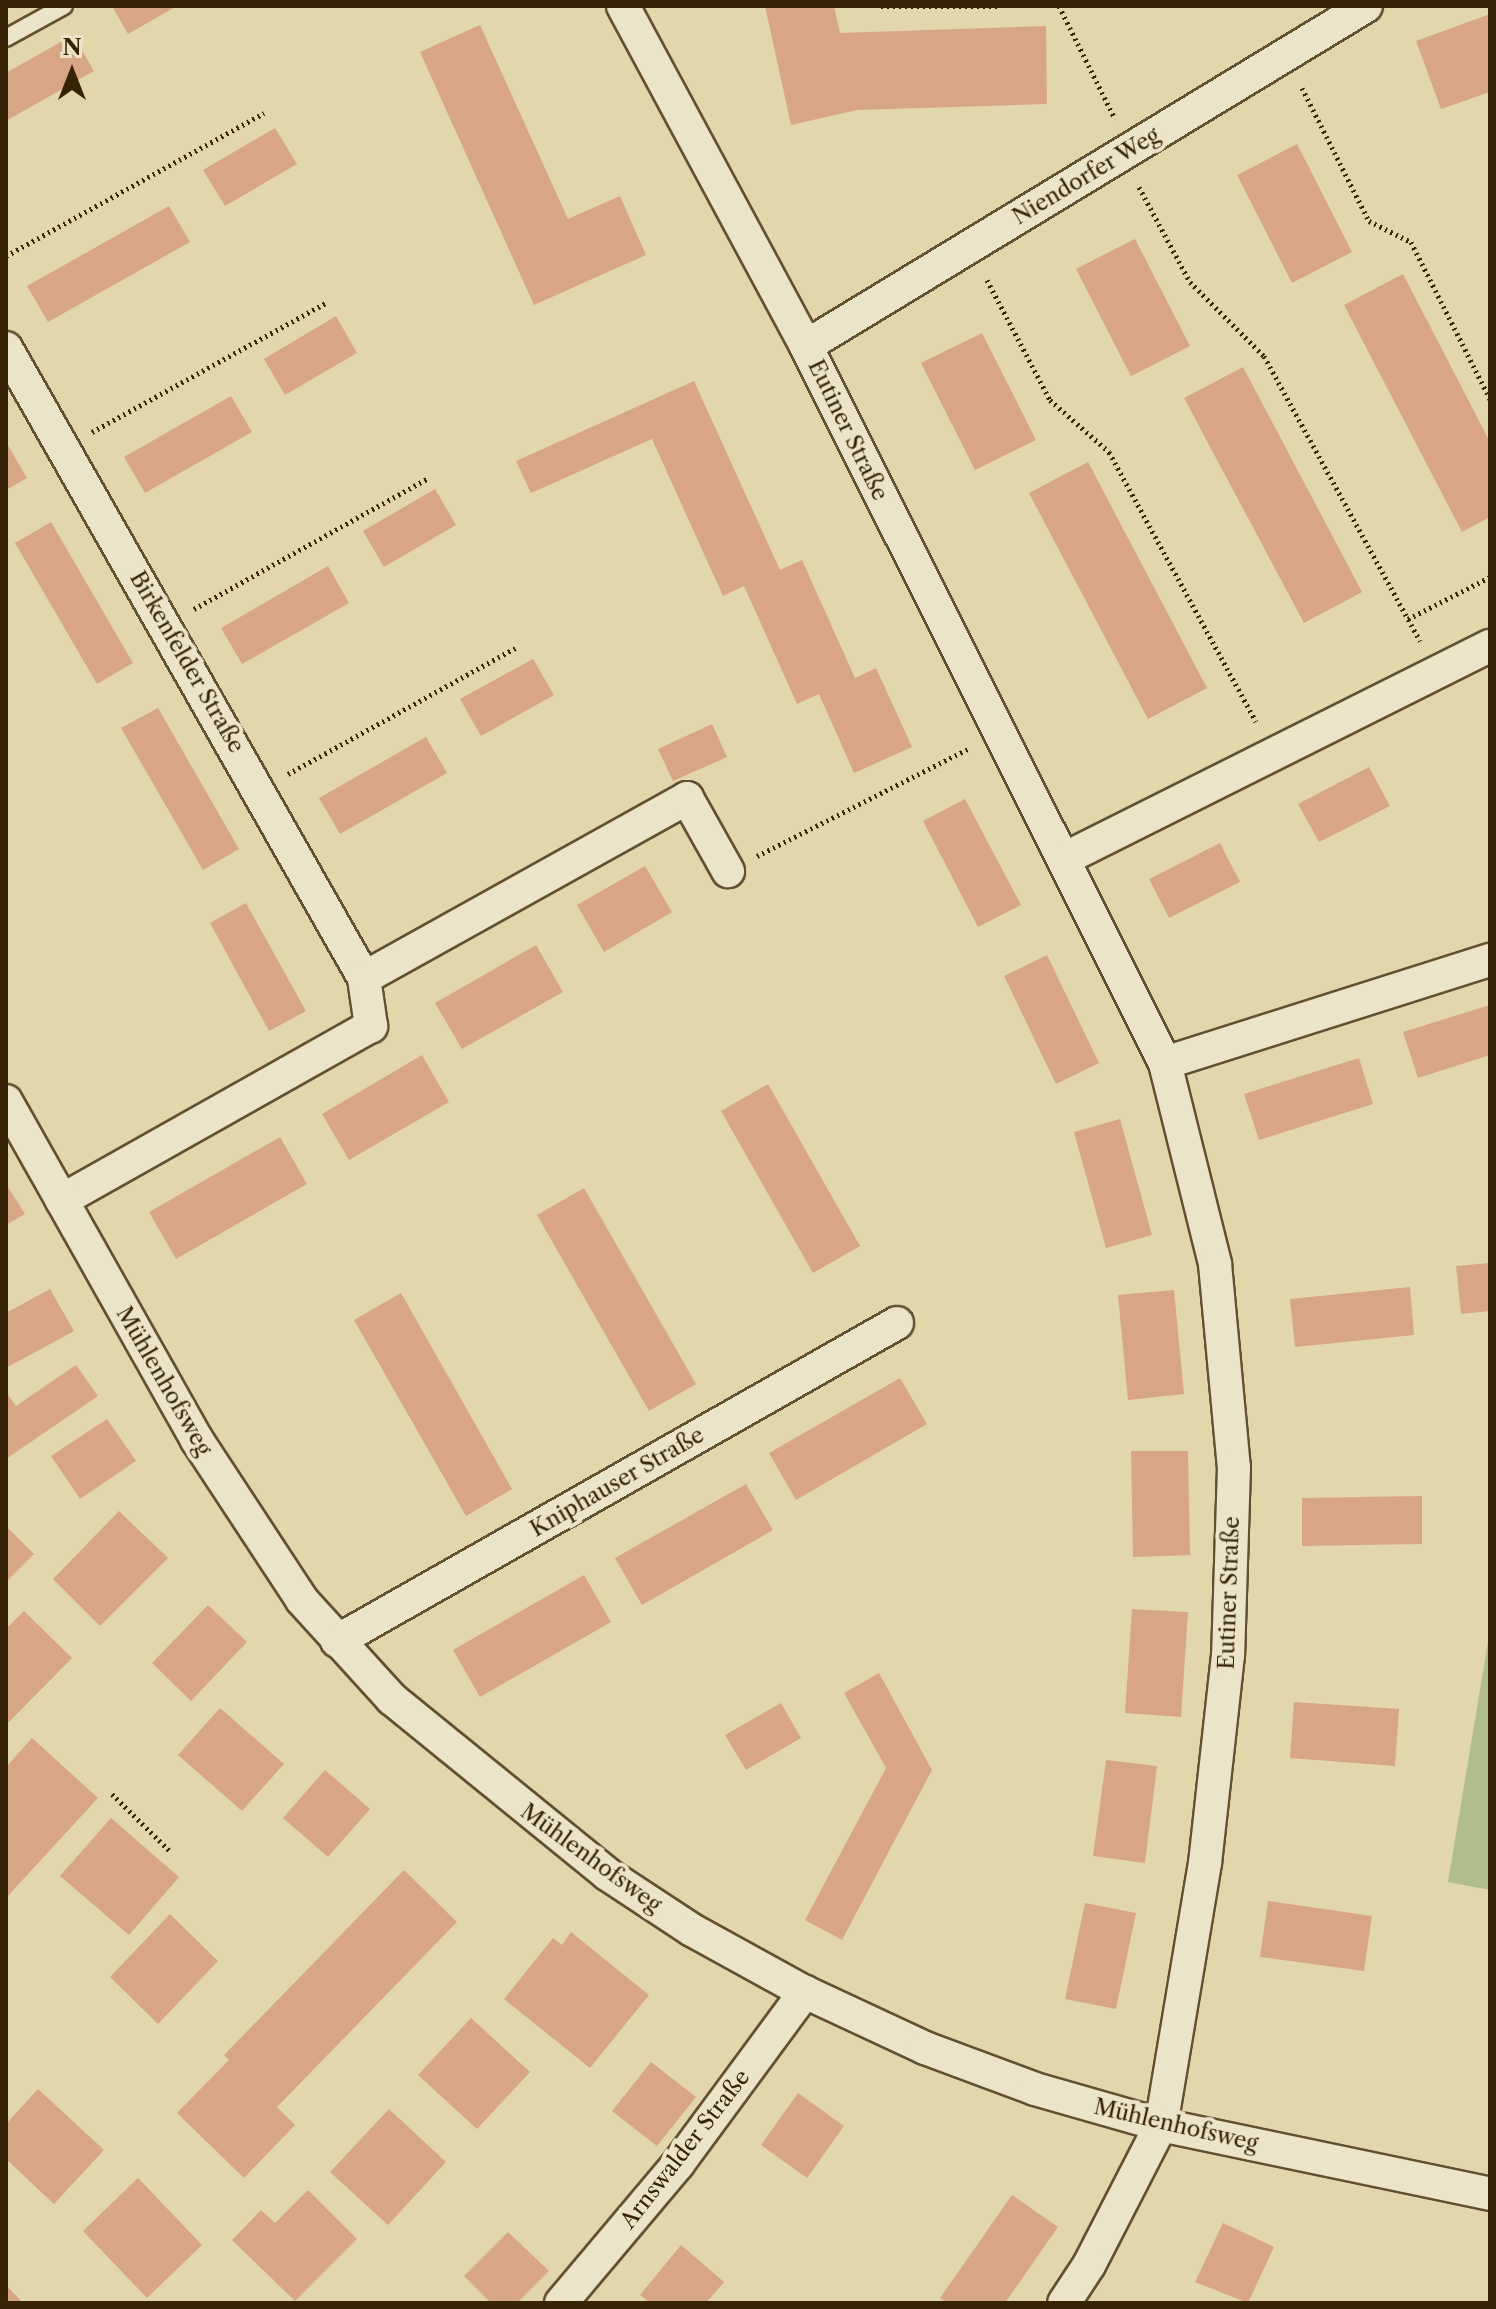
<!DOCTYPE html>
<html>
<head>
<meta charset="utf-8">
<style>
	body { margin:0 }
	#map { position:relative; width:1496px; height:2309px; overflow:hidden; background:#e2d6ab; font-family:"Libre Caslon Text",serif }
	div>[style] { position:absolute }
	.green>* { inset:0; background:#b1be8b }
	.building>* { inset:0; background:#d9a684 }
	.path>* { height:5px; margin-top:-2.5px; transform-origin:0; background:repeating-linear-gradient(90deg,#372407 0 2px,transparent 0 6px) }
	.roads { filter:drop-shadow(2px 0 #625030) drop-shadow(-2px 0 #625030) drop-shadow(0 2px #625030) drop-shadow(0 -2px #625030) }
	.service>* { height:16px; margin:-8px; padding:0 8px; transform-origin:8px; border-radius:8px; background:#ece4c8 }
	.minor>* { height:32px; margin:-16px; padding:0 16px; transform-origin:16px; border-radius:16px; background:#ece4c8 }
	span { translate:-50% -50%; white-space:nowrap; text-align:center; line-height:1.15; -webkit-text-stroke:8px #ece4c8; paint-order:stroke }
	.street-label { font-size:22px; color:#372407 }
	.frame { position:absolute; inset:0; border:8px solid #372407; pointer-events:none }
	.north { position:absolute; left:32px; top:32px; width:80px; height:80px; -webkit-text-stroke:6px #ece4c8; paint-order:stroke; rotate:0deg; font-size:22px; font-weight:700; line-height:32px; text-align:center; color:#372407 }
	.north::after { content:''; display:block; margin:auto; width:28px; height:36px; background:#372407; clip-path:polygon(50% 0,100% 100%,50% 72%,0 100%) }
</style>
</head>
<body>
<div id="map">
	<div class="green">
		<div style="clip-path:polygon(1490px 1630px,1490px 1890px,1448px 1882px)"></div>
	</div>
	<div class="building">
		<div style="clip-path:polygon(112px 6px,177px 6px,128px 34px)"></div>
		<div style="clip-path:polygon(765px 6px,834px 6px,840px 33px,1046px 26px,1047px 104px,857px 110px,791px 125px)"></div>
		<div style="clip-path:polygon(1490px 14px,1490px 92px,1441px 109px,1416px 41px)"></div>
		<div style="clip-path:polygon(480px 25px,568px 219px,620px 196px,646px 255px,534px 305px,420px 52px)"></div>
		<div style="clip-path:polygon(73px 35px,94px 71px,6px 121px,6px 73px)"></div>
		<div style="clip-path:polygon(275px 128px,297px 164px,225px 206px,203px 170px)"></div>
		<div style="clip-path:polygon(1297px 144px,1352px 252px,1292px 283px,1237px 175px)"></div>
		<div style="clip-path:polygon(169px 206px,190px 242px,48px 322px,27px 286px)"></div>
		<div style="clip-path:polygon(1135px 239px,1190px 346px,1131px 376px,1076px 269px)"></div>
		<div style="clip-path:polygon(1403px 274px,1490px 442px,1490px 517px,1462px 532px,1344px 305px)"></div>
		<div style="clip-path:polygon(336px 316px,357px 353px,285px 395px,264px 359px)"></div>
		<div style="clip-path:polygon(982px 333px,1036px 440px,975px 470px,921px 363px)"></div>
		<div style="clip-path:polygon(1243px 367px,1362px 592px,1304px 623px,1184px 398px)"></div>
		<div style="clip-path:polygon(694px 381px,780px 570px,802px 560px,855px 678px,876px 668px,912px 747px,854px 773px,819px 694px,797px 704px,744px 586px,723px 596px,652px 439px,531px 493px,516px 461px)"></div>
		<div style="clip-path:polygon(231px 396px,252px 432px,145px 493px,124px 457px)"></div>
		<div style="clip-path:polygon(6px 442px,27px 478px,6px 490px)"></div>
		<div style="clip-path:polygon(1088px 462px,1207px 688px,1148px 719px,1029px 493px)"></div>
		<div style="clip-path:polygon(435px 489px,456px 525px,384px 567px,363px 531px)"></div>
		<div style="clip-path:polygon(51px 522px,133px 663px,97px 684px,15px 543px)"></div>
		<div style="clip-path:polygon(328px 566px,349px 603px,242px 664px,221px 628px)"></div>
		<div style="clip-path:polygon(533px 659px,554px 695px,481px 736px,460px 699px)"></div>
		<div style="clip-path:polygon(158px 708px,239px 849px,203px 870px,121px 728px)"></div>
		<div style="clip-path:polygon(712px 724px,727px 757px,673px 781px,658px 749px)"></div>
		<div style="clip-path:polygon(426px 737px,447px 773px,340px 834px,319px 798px)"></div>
		<div style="clip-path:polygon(1369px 767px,1390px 806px,1319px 842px,1298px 804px)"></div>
		<div style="clip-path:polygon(965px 799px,1021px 905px,978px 927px,923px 821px)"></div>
		<div style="clip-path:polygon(1220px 843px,1240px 882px,1169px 918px,1149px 879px)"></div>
		<div style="clip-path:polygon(645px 866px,672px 912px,604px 952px,577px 905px)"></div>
		<div style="clip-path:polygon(246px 903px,306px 1011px,269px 1031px,210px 923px)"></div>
		<div style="clip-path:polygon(536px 945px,563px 992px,462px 1049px,435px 1003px)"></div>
		<div style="clip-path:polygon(1047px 955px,1099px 1063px,1056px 1084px,1004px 976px)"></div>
		<div style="clip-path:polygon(1490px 1005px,1490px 1055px,1418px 1078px,1403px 1032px)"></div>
		<div style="clip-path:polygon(422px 1055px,449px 1102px,349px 1160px,322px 1114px)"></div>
		<div style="clip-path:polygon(1359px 1058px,1373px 1104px,1259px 1140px,1244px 1094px)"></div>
		<div style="clip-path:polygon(768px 1084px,860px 1246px,813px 1273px,721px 1111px)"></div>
		<div style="clip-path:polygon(1120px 1119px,1152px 1235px,1106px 1248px,1074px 1132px)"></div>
		<div style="clip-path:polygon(280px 1137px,307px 1184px,176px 1259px,149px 1212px)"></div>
		<div style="clip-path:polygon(6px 1184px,25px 1214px,6px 1225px)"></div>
		<div style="clip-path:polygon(584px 1188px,696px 1384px,649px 1411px,537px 1215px)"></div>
		<div style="clip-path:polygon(1490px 1263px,1490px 1311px,1461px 1314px,1456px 1266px)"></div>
		<div style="clip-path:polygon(1410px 1287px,1414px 1335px,1295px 1347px,1290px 1299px)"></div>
		<div style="clip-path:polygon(50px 1289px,74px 1331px,6px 1368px,6px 1313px)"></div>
		<div style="clip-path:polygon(1174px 1290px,1184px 1394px,1128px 1400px,1118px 1295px)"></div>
		<div style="clip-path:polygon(401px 1293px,512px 1489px,466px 1516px,354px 1320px)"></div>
		<div style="clip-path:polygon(76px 1365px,98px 1396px,6px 1459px,6px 1392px,16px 1406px)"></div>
		<div style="clip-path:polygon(900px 1378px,927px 1424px,796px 1500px,769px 1453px)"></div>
		<div style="clip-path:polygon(107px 1419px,136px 1461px,80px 1499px,51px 1456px)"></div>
		<div style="clip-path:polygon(1131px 1451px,1188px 1451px,1190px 1555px,1133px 1557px)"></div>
		<div style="clip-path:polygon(746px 1484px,773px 1530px,642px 1605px,615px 1558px)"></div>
		<div style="clip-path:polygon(1422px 1496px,1422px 1544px,1302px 1546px,1302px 1498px)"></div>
		<div style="clip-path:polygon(119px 1511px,168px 1558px,100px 1626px,53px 1579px)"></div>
		<div style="clip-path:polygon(6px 1526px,34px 1554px,6px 1582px)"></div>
		<div style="clip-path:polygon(584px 1575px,611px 1622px,480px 1697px,453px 1650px)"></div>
		<div style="clip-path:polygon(208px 1605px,247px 1642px,191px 1701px,152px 1663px)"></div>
		<div style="clip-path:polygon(1132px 1609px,1188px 1612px,1181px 1717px,1125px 1713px)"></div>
		<div style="clip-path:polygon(24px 1611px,72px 1658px,6px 1725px,6px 1629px)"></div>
		<div style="clip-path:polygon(879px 1673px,932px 1770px,842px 1940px,805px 1920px,886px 1768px,844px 1693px)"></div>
		<div style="clip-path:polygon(1294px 1702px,1399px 1709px,1395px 1766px,1290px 1758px)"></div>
		<div style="clip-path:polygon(781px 1703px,801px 1738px,746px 1770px,725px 1735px)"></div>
		<div style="clip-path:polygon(220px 1708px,284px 1764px,242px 1811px,178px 1755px)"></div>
		<div style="clip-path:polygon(32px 1738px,98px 1798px,6px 1898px,6px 1767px)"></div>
		<div style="clip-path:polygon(1106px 1760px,1157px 1766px,1145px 1863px,1093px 1856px)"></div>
		<div style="clip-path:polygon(325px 1770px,370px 1809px,328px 1857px,283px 1818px)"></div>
		<div style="clip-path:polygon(111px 1818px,179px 1877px,129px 1935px,60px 1876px)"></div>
		<div style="clip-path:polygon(404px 1870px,457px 1922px,277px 2107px,295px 2125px,244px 2178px,177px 2113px,229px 2060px,224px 2055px)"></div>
		<div style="clip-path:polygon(1268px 1901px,1372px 1916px,1364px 1971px,1260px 1957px)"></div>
		<div style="clip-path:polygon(1085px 1903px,1136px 1913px,1116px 2009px,1065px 1999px)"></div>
		<div style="clip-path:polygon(170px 1914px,218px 1961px,158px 2024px,110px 1977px)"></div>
		<div style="clip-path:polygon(571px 1932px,649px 1995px,590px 2068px,504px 1999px,553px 1938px,562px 1945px)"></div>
		<div style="clip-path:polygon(471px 2018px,530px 2072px,477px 2129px,418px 2075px)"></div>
		<div style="clip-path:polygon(651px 2062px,696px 2097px,657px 2146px,612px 2111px)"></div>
		<div style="clip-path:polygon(38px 2089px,104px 2150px,54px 2204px,6px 2159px,6px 2124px)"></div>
		<div style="clip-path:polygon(798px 2093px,844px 2126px,807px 2178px,761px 2145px)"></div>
		<div style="clip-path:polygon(389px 2109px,446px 2162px,388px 2225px,330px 2172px)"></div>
		<div style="clip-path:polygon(138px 2178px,202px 2245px,147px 2298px,83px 2231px)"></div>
		<div style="clip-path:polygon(308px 2190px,357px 2239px,295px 2301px,232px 2240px,261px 2210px,275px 2223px)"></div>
		<div style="clip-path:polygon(1012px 2195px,1058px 2227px,1005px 2303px,947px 2303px,940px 2298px)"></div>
		<div style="clip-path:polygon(1223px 2223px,1274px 2247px,1248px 2303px,1195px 2282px)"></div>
		<div style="clip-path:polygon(508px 2232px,549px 2271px,517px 2303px,491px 2303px,464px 2276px)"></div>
		<div style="clip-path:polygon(681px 2245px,724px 2282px,706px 2303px,650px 2303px,640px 2295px)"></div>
		<div style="clip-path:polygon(6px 2285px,23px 2303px,6px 2303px)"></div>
	</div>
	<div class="path">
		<div style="left:881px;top:6px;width:119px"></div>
		<div style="left:1059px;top:6px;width:126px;rotate:63.6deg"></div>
		<div style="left:1302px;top:88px;width:149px;rotate:63.3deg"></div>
		<div style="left:1369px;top:221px;width:47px;rotate:26.6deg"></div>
		<div style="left:1411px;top:242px;width:176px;rotate:63.3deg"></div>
		<div style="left:1139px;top:187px;width:108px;rotate:61.8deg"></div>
		<div style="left:1190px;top:282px;width:105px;rotate:45deg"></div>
		<div style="left:1264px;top:356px;width:325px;rotate:61.3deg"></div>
		<div style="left:6px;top:256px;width:295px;rotate:-29deg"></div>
		<div style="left:987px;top:280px;width:136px;rotate:62.3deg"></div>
		<div style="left:1050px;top:400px;width:79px;rotate:41.4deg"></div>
		<div style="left:1109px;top:452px;width:307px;rotate:61.4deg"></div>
		<div style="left:92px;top:432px;width:267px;rotate:-28.9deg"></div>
		<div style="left:194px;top:609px;width:267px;rotate:-29.2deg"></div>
		<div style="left:1408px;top:619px;width:92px;rotate:-27.1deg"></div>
		<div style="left:288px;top:774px;width:260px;rotate:-29deg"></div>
		<div style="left:757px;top:856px;width:239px;rotate:-26.9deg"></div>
		<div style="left:112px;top:1794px;width:83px;rotate:44.5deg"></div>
	</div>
	<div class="roads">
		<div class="service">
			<div style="left:6px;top:38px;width:66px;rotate:-28.9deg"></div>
		</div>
		<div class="minor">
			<div style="left:623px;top:6px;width:386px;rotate:61.7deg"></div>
			<div style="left:806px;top:346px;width:802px;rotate:63.4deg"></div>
			<div style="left:1165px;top:1063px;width:207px;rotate:76deg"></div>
			<div style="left:1215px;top:1264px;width:204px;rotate:84.7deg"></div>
			<div style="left:1234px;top:1467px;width:188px;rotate:91.8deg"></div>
			<div style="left:1228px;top:1655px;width:209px;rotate:96.3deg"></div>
			<div style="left:1205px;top:1863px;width:266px;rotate:99.5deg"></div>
			<div style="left:1161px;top:2125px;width:157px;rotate:117.2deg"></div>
			<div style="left:1089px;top:2265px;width:45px;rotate:123.3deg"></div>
			<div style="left:806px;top:346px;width:655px;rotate:-31.26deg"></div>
			<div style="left:6px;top:348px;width:725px;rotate:60.39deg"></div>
			<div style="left:364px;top:978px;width:49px;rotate:81.7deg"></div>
			<div style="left:371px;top:1026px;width:355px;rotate:150.6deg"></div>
			<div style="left:1064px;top:859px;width:476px;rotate:-26.6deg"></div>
			<div style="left:364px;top:978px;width:370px;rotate:-29.1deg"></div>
			<div style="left:687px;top:798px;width:84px;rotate:60.7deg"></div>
			<div style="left:1165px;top:1063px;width:341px;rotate:-17.6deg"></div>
			<div style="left:6px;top:1101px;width:389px;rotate:60.6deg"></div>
			<div style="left:197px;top:1440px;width:191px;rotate:56.7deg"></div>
			<div style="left:302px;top:1600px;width:134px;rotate:47.7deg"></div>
			<div style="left:392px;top:1699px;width:277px;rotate:39.1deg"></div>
			<div style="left:607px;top:1874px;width:102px;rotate:33.4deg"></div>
			<div style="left:692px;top:1930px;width:129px;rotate:28.8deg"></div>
			<div style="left:805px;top:1992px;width:132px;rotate:25deg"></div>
			<div style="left:925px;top:2048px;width:117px;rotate:20.4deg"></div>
			<div style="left:1035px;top:2089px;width:131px;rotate:15.9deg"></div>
			<div style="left:1161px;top:2125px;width:336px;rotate:11.8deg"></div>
			<div style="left:337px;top:1641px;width:644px;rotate:-29.59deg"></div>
			<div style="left:561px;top:2303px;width:182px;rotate:-49.9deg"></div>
			<div style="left:678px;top:2164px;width:214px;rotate:-53.6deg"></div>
		</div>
	</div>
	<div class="street-label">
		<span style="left:1086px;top:176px;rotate:-31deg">Niendorfer Weg</span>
		<span style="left:848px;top:430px;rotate:64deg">Eutiner Straße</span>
		<span style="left:187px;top:662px;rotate:60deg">Birkenfelder Straße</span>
		<span style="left:164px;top:1381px;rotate:60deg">Mühlenhofsweg</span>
		<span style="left:617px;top:1482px;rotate:-30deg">Kniphauser Straße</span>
		<span style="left:1229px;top:1593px;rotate:-88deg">Eutiner Straße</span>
		<span style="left:591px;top:1858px;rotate:36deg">Mühlenhofsweg</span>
		<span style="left:1176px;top:2125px;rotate:13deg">Mühlenhofsweg</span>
		<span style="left:685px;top:2149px;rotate:-52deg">Arnswalder Straße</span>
	</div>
	<div class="frame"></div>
	<div class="north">N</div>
</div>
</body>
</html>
